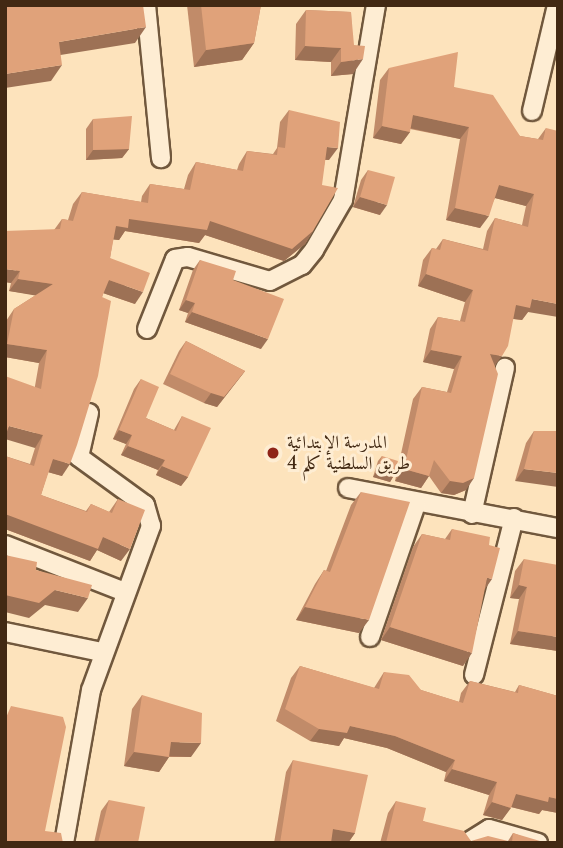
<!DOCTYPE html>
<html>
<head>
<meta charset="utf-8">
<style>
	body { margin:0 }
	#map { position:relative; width:563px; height:848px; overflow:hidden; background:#fde3bc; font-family:"Libre Caslon Text",Amiri,serif }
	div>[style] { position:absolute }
	.roads { filter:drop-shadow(2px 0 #71583d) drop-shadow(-2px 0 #71583d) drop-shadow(0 2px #71583d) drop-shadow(0 -2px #71583d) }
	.street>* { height:18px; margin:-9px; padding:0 9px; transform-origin:9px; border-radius:9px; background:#feedd3 }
	.wall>* { inset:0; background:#c18b69 }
	.shaded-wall>* { inset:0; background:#9d7155 }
	.building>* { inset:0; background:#e0a27a }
	.dots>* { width:19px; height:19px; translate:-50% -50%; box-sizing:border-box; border:4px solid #feedd3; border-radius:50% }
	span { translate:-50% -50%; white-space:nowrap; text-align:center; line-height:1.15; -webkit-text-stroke:6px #feedd3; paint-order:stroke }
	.poi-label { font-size:18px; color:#422913 }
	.left { translate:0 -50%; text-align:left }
	.frame { position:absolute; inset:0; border:7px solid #422913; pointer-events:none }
</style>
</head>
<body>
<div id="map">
	<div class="roads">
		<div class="street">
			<div style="left:146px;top:5px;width:154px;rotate:84.4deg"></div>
			<div style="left:532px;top:111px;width:109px;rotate:-76.7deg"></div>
			<div style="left:147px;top:329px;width:75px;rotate:-68.2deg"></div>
			<div style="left:175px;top:259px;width:13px;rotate:-9deg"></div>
			<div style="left:188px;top:257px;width:85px;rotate:16.3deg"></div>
			<div style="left:270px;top:281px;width:36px;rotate:-27deg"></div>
			<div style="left:302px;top:265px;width:19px;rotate:-51deg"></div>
			<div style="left:314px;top:250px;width:58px;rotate:-59.9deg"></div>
			<div style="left:343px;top:200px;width:198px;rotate:-80.4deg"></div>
			<div style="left:348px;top:488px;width:214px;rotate:10.8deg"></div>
			<div style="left:472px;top:514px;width:150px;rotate:-77.3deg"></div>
			<div style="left:5px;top:545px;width:129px;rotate:21.4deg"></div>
			<div style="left:5px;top:632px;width:99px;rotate:11.7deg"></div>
			<div style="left:370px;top:637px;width:141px;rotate:-70.9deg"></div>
			<div style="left:474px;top:675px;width:162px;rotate:-75.7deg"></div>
			<div style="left:64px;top:843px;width:155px;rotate:-80deg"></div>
			<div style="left:91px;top:690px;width:175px;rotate:-69.9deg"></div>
			<div style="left:151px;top:526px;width:22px;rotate:-106deg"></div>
			<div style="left:145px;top:505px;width:82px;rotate:-144deg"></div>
			<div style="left:79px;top:457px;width:45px;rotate:-77.2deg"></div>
			<div style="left:467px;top:843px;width:26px;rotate:-32deg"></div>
			<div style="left:489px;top:829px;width:51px;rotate:15.9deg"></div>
		</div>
	</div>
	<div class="wall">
		<div style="clip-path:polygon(187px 5px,261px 5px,254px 43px,242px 60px,194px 67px)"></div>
		<div style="clip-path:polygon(306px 10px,351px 12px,353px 74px,331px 76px,331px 62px,295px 60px,296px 24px)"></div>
		<div style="clip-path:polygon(389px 68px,454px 87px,520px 136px,538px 139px,546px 128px,528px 312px,522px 320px,513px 319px,495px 366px,466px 490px,454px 495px,441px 493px,429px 476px,421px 488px,395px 481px,413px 399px,422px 387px,447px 392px,454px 369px,423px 362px,430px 329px,438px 317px,460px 321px,465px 302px,418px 286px,423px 260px,432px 248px,436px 249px,443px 239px,483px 249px,487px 231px,495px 218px,522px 225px,526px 206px,495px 198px,480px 228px,446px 220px,460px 139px,410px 129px,410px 132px,401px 144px,373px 138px,380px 80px)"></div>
		<div style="clip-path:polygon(289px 110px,329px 160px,325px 160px,313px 231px,305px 244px,284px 261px,205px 235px,199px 243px,125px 231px,119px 240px,113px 239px,110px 258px,135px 304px,103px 293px,62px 476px,48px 472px,41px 495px,86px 511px,91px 504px,109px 512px,118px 499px,121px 561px,97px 550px,90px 561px,5px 529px,5px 456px,30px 464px,35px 448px,35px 386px,39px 363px,5px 357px,6px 321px,14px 309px,36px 295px,9px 291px,11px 283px,5px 282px,54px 230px,62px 219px,68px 220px,73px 204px,82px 192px,141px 202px,142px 196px,150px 184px,184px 189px,188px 175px,196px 162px,237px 170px,239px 164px,247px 151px,273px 154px,277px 148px,280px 122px)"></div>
		<div style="clip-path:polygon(93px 119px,129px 149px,122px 158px,86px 160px,86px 129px)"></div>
		<div style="clip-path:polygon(368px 170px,380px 215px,353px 207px,361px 180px)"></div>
		<div style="clip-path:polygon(200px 260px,233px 280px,261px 349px,185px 322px,188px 313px,179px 310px,193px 270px)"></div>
		<div style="clip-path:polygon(186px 341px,245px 371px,217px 407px,204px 403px,163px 384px,179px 351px)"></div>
		<div style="clip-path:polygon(141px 379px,146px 418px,174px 430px,182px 416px,188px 477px,181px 486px,156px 475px,158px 470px,121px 455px,126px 444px,113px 439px,134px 389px)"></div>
		<div style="clip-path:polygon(534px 431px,558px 431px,515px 481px,526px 443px)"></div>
		<div style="clip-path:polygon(382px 456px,393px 477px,390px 482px,373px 477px,378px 461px)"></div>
		<div style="clip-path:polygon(361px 492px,359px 633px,296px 620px,315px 584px,324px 570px,326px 571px,351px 505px)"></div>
		<div style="clip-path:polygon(452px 529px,489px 545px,484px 591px,463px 666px,381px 640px,413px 547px,422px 534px,445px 539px)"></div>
		<div style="clip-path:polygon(524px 559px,558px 651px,510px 644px,519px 599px,510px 598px,515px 571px)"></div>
		<div style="clip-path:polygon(300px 666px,374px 688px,384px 672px,421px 690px,459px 702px,461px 693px,470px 681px,515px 692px,519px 685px,558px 696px,558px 813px,542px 810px,539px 814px,511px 807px,502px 820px,483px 815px,489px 795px,444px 781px,446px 772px,387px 748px,344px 738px,339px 746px,310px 741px,276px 721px,291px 678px)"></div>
		<div style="clip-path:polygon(142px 695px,191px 757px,169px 757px,159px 772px,124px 766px,132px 709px)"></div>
		<div style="clip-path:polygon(293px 760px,355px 833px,348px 843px,331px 841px,331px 843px,274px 843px,286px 772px)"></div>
		<div style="clip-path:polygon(109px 800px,138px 843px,94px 843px,101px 811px)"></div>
		<div style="clip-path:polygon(396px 801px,423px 821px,471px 841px,508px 841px,513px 833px,539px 843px,380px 843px,388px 813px)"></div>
	</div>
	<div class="shaded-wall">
		<div style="clip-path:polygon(146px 27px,135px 43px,48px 57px,59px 42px)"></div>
		<div style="clip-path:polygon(254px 43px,242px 60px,194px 67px,206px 50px)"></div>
		<div style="clip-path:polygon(305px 46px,341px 48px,331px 62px,295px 60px)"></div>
		<div style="clip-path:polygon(363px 59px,353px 74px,331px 76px,341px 62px)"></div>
		<div style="clip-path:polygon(62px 65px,51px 81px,5px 88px,5px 74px)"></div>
		<div style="clip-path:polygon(413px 115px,469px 127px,460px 139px,405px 127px)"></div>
		<div style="clip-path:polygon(382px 126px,410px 132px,401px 144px,373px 138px)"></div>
		<div style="clip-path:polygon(327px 147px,338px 148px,329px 160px,318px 159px)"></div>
		<div style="clip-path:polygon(129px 149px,122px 158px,86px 160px,93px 150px)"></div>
		<div style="clip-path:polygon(499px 185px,534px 194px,526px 206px,491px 197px)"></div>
		<div style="clip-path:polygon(360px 197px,387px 205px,380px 215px,353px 207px)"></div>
		<div style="clip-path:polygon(455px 208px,489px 216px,480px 228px,446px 220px)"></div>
		<div style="clip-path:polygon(129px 219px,210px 221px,313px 231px,305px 244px,284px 261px,205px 235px,199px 243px,125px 231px,119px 240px,107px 239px,116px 226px)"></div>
		<div style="clip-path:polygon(5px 269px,20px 271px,11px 283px,5px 282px)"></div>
		<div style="clip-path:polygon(426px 274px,473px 290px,465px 302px,418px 286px)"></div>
		<div style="clip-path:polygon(18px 279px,53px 284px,44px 297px,9px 291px)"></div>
		<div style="clip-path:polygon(109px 280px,143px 292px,135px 304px,100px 292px)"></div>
		<div style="clip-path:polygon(532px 299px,558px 304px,558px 317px,528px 312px,522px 320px,507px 318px,516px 305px)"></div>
		<div style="clip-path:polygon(186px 300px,195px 303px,188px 313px,179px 310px)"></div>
		<div style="clip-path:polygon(192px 312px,268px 339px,261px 349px,185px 322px)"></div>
		<div style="clip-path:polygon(7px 344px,47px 350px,39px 363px,5px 357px,5px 347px)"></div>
		<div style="clip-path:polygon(431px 350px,462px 356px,454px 369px,423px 362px)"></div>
		<div style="clip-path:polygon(490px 354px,502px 356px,493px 368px)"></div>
		<div style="clip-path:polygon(245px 371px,217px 407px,204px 403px,211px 393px)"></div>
		<div style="clip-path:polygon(9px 426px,43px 435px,35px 448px,5px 439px,5px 431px)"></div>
		<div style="clip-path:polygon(119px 430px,132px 435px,126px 444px,113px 439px)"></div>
		<div style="clip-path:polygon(128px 446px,165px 460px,158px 470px,121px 455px)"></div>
		<div style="clip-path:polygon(53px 459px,70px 464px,62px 476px,44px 471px)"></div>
		<div style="clip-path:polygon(162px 466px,188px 477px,181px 486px,156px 475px)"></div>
		<div style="clip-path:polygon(404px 469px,429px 476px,421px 488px,395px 481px)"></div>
		<div style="clip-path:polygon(524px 469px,558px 473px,558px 487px,515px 481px)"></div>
		<div style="clip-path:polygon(377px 471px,393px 477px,390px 482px,373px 477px)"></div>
		<div style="clip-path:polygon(474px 478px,466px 490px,454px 495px,441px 493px,450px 481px)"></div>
		<div style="clip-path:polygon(5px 514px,103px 537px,130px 549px,121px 561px,97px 550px,90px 561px,5px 529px)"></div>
		<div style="clip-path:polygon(487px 578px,492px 579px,483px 592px)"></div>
		<div style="clip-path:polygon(519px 585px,527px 587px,519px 599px,510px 598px)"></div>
		<div style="clip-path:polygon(55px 590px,88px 598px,78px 612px,45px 605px,29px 618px,5px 612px,5px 595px)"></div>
		<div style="clip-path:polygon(305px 607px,369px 620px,359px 633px,296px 620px)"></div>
		<div style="clip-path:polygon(390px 627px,472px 653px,463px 666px,381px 640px)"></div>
		<div style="clip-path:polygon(518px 631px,558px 637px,558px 651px,510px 644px)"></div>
		<div style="clip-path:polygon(350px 726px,395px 736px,455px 760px,446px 772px,387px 748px,344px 738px,339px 746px,310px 741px,319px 729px)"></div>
		<div style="clip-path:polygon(171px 742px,201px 743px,191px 757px,163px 756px,169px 757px,159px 772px,124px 766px,134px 752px)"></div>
		<div style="clip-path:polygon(452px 769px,497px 782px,489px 795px,444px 781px)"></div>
		<div style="clip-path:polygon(516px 794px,549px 797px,558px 799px,558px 813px,542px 810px,539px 814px,507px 806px)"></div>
		<div style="clip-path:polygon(492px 802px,511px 808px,502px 820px,483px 815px)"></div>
		<div style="clip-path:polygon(333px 829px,355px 833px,348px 843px,338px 843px,325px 840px)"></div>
	</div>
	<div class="building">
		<div style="clip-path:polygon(5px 5px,143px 5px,146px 27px,59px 42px,62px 65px,5px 74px)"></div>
		<div style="clip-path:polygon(201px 5px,261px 5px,254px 43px,206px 50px)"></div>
		<div style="clip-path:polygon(306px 10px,351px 12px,354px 45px,365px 46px,363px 59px,341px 62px,341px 48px,305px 46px)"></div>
		<div style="clip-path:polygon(458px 52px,454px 87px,493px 95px,520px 136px,543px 140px,546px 128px,558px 131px,558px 304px,532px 299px,530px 308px,516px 305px,508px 346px,502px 356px,490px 354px,498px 374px,474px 478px,463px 483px,450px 481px,434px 460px,429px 476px,404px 469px,422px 387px,451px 393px,462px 356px,431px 350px,438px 317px,465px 322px,473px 290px,426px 274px,432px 248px,440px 250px,443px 239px,488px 251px,495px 218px,528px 227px,534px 194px,499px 185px,489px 216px,455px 208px,469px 127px,413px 115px,410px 132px,382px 126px,389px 68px)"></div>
		<div style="clip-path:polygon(289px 110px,340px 122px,338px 148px,327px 147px,322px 185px,338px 188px,313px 231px,292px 249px,210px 221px,207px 230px,129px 219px,128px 228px,116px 226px,110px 258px,150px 273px,143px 292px,109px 280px,102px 297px,111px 301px,98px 376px,77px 445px,70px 464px,53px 459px,41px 495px,87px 512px,91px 504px,112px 513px,118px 499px,145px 510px,130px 549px,103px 537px,98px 549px,5px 514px,5px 456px,34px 466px,43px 435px,9px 426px,5px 437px,5px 376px,41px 389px,47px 350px,7px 344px,14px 309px,53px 284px,18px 279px,20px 271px,5px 269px,5px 231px,60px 229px,62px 219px,73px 221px,82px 192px,148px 203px,150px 184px,190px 190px,196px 162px,243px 171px,247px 151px,277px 155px,278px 147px,285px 148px)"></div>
		<div style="clip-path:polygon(132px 116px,129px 149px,93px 150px,93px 119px)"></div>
		<div style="clip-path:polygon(368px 170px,395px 177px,387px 205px,360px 197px)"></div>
		<div style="clip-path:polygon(200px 260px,236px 271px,233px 280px,284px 299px,268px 339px,192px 312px,195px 303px,186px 300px)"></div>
		<div style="clip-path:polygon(186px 341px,245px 371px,224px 397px,211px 393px,170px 374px)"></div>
		<div style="clip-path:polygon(141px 379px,159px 387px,146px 418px,176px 431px,182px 416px,211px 428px,188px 477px,162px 466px,165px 460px,128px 446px,132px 435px,119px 430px)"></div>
		<div style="clip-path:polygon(534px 431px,558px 431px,558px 473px,524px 469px)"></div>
		<div style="clip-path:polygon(382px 456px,398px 461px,393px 477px,377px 471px)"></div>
		<div style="clip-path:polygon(361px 492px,410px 502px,369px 620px,305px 607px,324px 570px,330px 572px)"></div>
		<div style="clip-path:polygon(452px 529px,490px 537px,489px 545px,500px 548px,492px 579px,487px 578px,472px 653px,390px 627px,422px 534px,450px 540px)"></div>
		<div style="clip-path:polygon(5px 555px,37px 562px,36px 570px,92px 585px,88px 598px,55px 590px,39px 603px,5px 595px)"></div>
		<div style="clip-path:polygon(524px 559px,558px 565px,558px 637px,518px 631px,527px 587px,519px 585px)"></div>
		<div style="clip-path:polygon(300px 666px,379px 689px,384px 672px,409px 675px,421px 690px,463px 703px,470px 681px,518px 693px,519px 685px,558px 696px,558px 799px,549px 797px,548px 802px,516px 794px,511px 808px,492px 802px,497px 782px,452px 769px,455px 760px,395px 736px,350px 726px,347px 733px,319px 729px,285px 709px)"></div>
		<div style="clip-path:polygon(142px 695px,202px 713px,201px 743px,171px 742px,169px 757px,134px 752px)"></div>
		<div style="clip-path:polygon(11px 706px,63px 717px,66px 727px,45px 831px,61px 833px,63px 843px,5px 842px,5px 720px)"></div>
		<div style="clip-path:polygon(293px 760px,368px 775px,355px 833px,333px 829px,331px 843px,280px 843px)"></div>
		<div style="clip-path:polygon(109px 800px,145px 807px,138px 843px,98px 843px)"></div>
		<div style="clip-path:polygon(396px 801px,426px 808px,423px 821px,464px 831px,471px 841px,488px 836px,512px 842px,513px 833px,540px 841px,539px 843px,386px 843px)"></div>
	</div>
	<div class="dots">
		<div style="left:273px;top:453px;background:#8f2418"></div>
	</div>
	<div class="poi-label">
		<span class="left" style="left:287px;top:453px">المدرسة الإبتدائية<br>طريق السلطنية كلم 4</span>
	</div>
	<div class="frame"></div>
</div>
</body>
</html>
